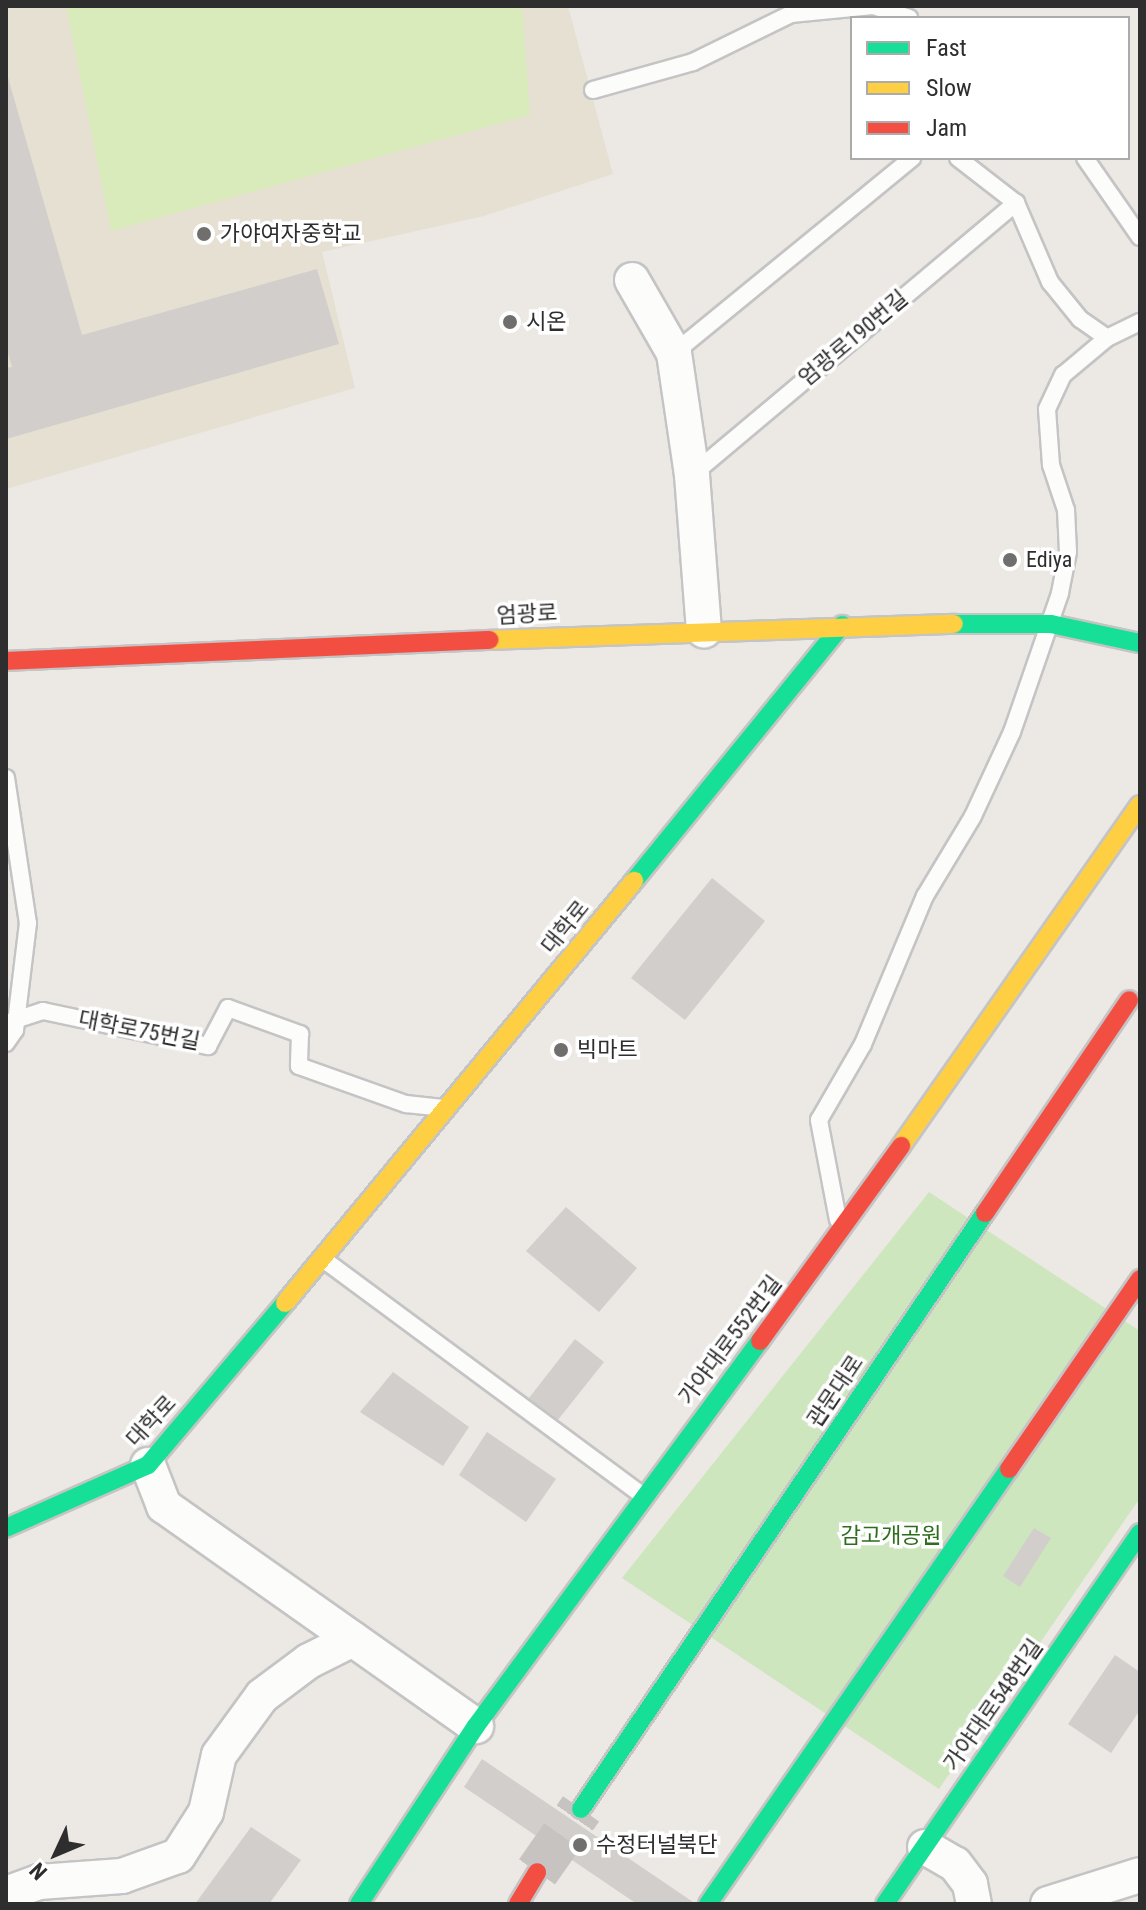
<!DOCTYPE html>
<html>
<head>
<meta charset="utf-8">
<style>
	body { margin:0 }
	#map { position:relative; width:1146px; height:1910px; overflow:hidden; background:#ece8e4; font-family:"Roboto Condensed","Noto Sans KR",sans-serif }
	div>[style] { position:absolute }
	.education>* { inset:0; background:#e6e0d3 }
	.green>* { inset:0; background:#cee6be }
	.pitch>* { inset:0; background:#d9eabb }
	.building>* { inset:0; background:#d1cecb }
	.highway-tunnel>* { height:44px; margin-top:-22px; transform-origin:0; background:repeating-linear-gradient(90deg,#c6c3c0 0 44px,transparent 0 66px) }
	.roads { filter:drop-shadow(2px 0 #c5c4c5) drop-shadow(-2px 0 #c5c4c5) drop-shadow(0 2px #c5c4c5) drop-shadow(0 -2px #c5c4c5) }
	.lane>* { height:16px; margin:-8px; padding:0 8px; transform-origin:8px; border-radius:8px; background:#fcfcfb }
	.street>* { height:34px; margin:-17px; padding:0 17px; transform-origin:17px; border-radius:17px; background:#fcfcfb }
	.fast>* { height:18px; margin:-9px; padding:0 9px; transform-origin:9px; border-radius:9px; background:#16e098 }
	.slow>* { height:18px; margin:-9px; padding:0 9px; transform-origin:9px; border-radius:9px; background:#ffcf43 }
	.jam>* { height:18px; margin:-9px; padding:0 9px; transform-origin:9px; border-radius:9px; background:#f24e42 }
	.dots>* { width:22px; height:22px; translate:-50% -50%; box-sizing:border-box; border:4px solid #fff; border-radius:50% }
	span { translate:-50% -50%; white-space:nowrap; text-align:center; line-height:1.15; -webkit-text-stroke:7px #fff; paint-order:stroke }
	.poi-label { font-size:22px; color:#2e2e2e }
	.left { translate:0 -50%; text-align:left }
	.street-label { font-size:22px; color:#2e2e2e }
	.park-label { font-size:22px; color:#2c6e1b }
	.frame { position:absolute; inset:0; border:8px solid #2e2e2e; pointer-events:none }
	.legend { position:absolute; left:850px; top:16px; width:280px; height:144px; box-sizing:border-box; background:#fff; border:2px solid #ababab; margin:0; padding:10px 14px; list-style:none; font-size:24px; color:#2e2e2e }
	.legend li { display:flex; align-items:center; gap:16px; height:40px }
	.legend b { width:40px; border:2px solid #ababab }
	.north { position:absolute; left:16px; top:1814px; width:80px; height:80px; -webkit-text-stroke:6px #fff; paint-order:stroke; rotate:226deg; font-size:22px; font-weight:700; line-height:32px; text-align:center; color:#2e2e2e }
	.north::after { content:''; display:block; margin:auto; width:28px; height:36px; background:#2e2e2e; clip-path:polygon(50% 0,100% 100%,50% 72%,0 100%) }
</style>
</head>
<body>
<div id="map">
	<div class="education">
		<div style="clip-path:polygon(6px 6px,568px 6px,613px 174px,484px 216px,322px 252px,355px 388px,6px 489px)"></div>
	</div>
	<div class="green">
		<div style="clip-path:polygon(929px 1192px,1140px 1331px,1140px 1498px,939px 1789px,622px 1578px)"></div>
	</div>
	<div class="pitch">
		<div style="clip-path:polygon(66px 6px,522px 6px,530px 115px,111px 231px)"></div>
	</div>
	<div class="building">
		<div style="clip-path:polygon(7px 74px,82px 335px,317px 269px,339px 344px,6px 439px,6px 368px,12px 367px,6px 347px)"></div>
		<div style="clip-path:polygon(712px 878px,765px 921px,685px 1020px,631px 978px)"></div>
		<div style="clip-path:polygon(566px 1207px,637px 1268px,599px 1312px,526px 1251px)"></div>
		<div style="clip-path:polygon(575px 1339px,604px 1362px,557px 1421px,529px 1398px)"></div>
		<div style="clip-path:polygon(393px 1372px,469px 1427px,443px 1466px,360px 1412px)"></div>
		<div style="clip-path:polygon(487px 1432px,556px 1479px,526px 1522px,459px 1475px)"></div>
		<div style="clip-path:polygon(1034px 1528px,1051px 1538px,1020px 1587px,1003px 1576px)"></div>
		<div style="clip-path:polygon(1115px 1655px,1140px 1672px,1140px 1710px,1111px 1753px,1068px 1724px)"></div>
		<div style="clip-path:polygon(482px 1759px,696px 1904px,637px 1904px,464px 1787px)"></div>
		<div style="clip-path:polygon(251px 1827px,301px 1860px,269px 1904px,195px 1904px)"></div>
	</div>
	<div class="highway-tunnel">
		<div style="left:537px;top:1872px;width:77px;rotate:-55.1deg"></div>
	</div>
	<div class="roads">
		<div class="lane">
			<div style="left:593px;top:90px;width:104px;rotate:-15.6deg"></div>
			<div style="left:693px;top:62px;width:109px;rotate:-26.1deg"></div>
			<div style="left:791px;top:14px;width:82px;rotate:-5.6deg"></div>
			<div style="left:873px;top:6px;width:38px;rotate:18deg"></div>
			<div style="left:958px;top:158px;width:73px;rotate:37.8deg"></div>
			<div style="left:1016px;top:203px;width:86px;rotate:66.7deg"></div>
			<div style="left:1050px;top:282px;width:48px;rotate:51deg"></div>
			<div style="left:1080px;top:319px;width:33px;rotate:35deg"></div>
			<div style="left:1085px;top:158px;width:96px;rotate:55.2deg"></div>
			<div style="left:674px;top:353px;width:308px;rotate:-39.3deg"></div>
			<div style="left:693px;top:474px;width:422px;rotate:-40deg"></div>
			<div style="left:6px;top:778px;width:147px;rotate:81.4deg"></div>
			<div style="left:28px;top:923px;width:108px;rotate:96.9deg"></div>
			<div style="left:15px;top:1030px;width:16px;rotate:125deg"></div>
			<div style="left:6px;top:1023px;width:39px;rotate:-18deg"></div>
			<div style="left:43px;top:1011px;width:169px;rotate:12deg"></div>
			<div style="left:208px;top:1046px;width:43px;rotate:-62.2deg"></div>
			<div style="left:228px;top:1008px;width:77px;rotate:19.9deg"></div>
			<div style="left:300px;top:1034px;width:32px;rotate:92deg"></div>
			<div style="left:299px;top:1066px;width:114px;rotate:19.6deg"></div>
			<div style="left:406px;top:1104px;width:37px;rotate:6deg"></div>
			<div style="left:838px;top:1220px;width:102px;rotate:-100.8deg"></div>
			<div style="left:819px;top:1120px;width:88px;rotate:-59.9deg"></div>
			<div style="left:863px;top:1044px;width:160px;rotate:-67.3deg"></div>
			<div style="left:925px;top:896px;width:93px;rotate:-59deg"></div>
			<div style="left:973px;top:816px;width:93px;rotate:-65.1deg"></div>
			<div style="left:1012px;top:732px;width:147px;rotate:-70.9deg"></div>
			<div style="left:1060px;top:593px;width:42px;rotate:-79deg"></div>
			<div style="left:1068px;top:552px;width:42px;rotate:-92.7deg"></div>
			<div style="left:1066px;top:510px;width:47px;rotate:-108.4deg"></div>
			<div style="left:1051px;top:465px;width:56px;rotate:-94.1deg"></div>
			<div style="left:1047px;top:409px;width:38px;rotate:-65deg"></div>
			<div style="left:1063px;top:375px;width:57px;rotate:-40.1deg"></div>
			<div style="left:1107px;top:338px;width:37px;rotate:-26deg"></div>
			<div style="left:323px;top:1259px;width:397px;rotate:36.5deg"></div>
		</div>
		<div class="street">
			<div style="left:632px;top:280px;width:84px;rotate:60.1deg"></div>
			<div style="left:674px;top:353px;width:123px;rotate:81.6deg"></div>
			<div style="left:692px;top:475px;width:156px;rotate:85.6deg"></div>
			<div style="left:148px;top:1465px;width:44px;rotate:68.7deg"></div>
			<div style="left:164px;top:1506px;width:382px;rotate:35.2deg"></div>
			<div style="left:925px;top:1847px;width:34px;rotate:30deg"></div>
			<div style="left:955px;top:1864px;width:25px;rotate:53deg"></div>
			<div style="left:970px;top:1884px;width:20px;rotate:79deg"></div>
			<div style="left:6px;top:1894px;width:35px;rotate:-20deg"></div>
			<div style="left:39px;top:1882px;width:83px;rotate:-4.1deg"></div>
			<div style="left:122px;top:1876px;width:59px;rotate:-19.7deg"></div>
			<div style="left:178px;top:1856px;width:52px;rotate:-57.5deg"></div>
			<div style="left:206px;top:1812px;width:58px;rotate:-77.2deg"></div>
			<div style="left:219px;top:1755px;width:73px;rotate:-53.9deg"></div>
			<div style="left:262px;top:1696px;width:59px;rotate:-36.7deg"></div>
			<div style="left:309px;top:1661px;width:49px;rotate:-26.6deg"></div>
			<div style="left:1048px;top:1904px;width:96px;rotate:-17.5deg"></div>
		</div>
		<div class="fast">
			<div style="left:954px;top:624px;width:97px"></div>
			<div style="left:1051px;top:624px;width:91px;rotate:12.1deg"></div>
			<div style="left:634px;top:881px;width:330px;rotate:-50.9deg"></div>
			<div style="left:6px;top:1528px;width:155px;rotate:-23.9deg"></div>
			<div style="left:148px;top:1465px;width:212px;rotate:-49.8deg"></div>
			<div style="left:581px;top:1809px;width:720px;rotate:-55.87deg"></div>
			<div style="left:359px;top:1904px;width:213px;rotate:-56.7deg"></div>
			<div style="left:476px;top:1726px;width:478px;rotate:-53.6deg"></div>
			<div style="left:708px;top:1904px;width:529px;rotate:-55.32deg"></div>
			<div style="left:885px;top:1904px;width:450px;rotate:-55.5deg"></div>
		</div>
		<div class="slow">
			<div style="left:490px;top:640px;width:464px;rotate:-2deg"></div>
			<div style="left:901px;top:1146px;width:416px;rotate:-55deg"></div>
			<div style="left:285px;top:1303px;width:548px;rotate:-50.41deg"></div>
		</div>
		<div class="jam">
			<div style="left:6px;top:661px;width:484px;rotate:-2.5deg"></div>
			<div style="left:985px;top:1213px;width:257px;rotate:-55.9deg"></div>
			<div style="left:760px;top:1341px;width:241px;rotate:-54.1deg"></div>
			<div style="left:1009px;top:1469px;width:231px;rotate:-55.4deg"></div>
			<div style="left:518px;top:1904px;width:37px;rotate:-59deg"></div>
		</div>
	</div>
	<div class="dots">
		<div style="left:204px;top:234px;background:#706f6e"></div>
		<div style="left:510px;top:322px;background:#706f6e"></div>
		<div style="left:1010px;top:560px;background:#706f6e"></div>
		<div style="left:561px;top:1050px;background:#706f6e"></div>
		<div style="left:580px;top:1845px;background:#706f6e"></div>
	</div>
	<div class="poi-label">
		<span class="left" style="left:220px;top:234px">가야여자중학교</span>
		<span class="left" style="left:526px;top:322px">시온</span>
		<span class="left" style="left:1026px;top:560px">Ediya</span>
		<span class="left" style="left:577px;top:1050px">빅마트</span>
		<span class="left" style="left:596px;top:1845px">수정터널북단</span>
	</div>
	<div class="street-label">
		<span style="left:853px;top:338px;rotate:-40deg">엄광로190번길</span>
		<span style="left:527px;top:614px;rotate:-3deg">엄광로</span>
		<span style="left:565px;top:927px;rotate:-51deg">대학로</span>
		<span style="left:139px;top:1030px;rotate:11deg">대학로75번길</span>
		<span style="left:730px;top:1340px;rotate:-53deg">가야대로552번길</span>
		<span style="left:835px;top:1391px;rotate:-56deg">관문대로</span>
		<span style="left:151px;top:1421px;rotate:-47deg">대학로</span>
		<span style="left:993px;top:1705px;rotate:-55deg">가야대로548번길</span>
	</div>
	<div class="park-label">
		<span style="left:891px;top:1536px">감고개공원</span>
	</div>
	<div class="frame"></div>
	<ul class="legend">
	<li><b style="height:10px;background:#16e098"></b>Fast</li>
	<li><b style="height:10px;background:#ffcf43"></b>Slow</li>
	<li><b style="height:10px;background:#f24e42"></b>Jam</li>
	</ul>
	<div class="north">N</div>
</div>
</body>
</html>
